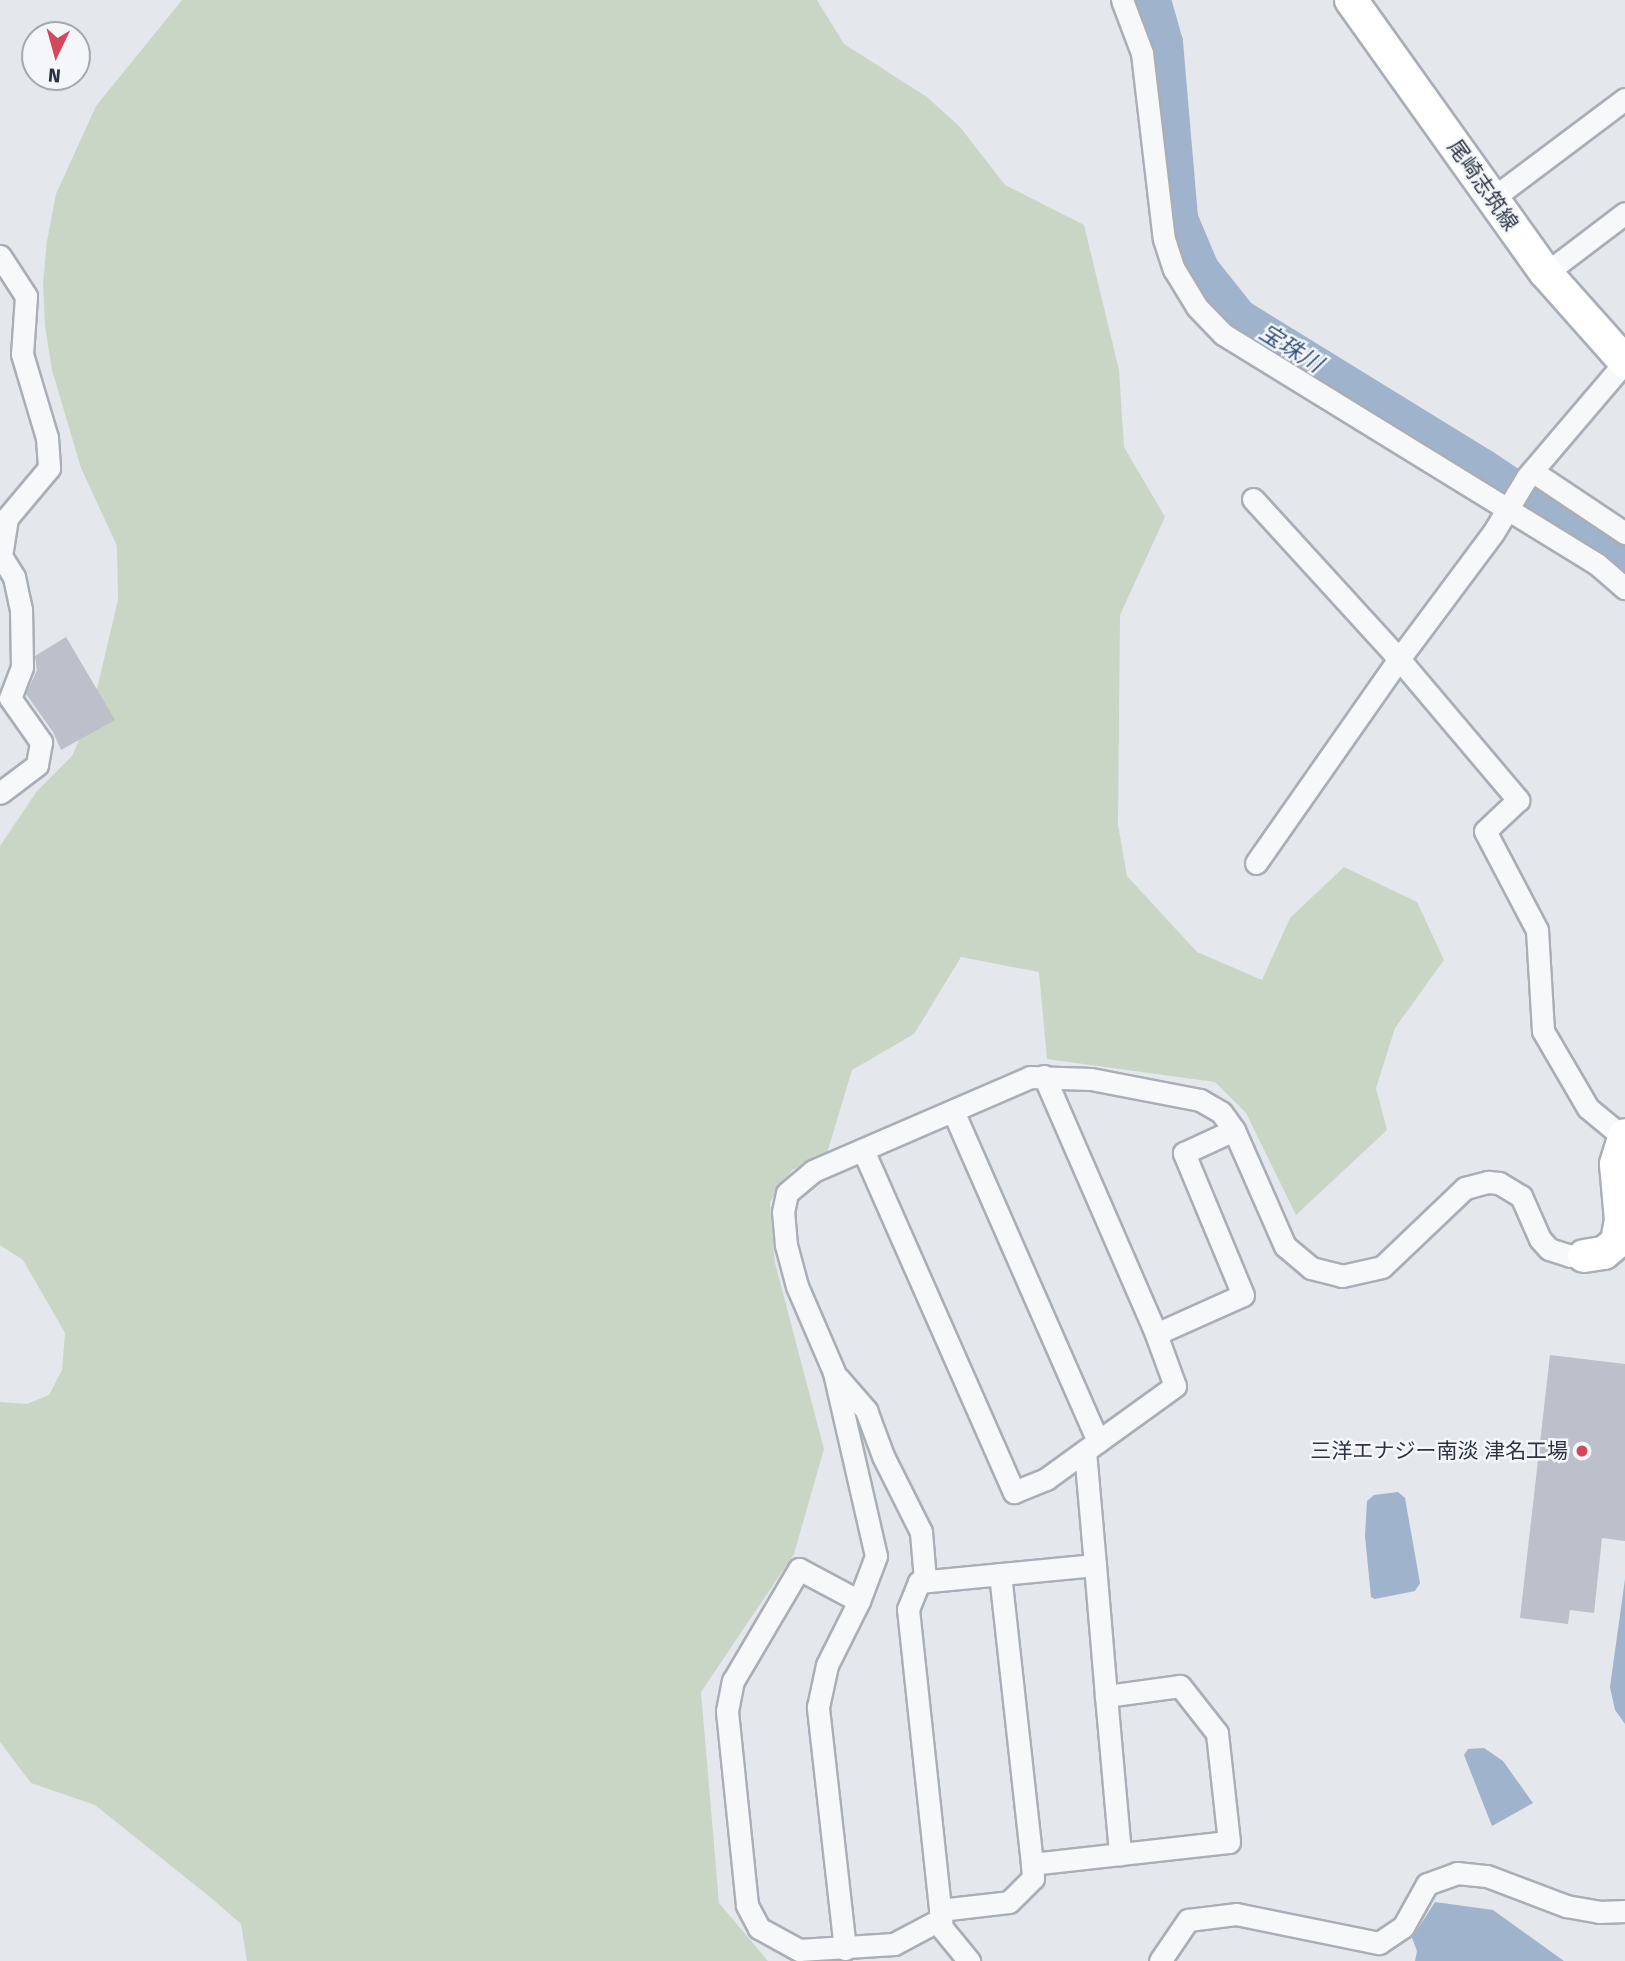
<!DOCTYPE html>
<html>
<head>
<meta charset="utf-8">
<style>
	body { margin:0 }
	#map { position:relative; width:1625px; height:1961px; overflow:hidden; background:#e4e7ec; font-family:"Fira Sans","Noto Sans JP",sans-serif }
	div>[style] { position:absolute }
	.green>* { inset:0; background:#c9d6c5 }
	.water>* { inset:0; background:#9fb4cc }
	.river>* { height:35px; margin:-17.5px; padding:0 17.5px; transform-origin:17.5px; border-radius:17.5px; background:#9fb4cc }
	.building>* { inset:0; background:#bbc0ca }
	.roads { filter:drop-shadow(2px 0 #a9aeb7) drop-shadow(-2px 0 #a9aeb7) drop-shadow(0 2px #a9aeb7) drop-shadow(0 -2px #a9aeb7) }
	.street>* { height:21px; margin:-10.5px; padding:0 10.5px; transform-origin:10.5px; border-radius:10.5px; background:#f7f8fa }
	.secondary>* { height:32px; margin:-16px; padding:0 16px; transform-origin:16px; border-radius:16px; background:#fff }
	.dots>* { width:19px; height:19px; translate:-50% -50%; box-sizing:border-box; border:4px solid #f4f6f9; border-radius:50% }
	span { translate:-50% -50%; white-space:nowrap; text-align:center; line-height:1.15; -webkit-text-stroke:5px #f4f6f9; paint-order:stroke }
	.street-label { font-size:21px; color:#2b3445 }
	.poi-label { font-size:21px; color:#2b3445 }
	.right { translate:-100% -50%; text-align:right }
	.water-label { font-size:23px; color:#34527a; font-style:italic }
	.north { position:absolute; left:21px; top:21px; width:70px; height:70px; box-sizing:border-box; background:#f4f6f9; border:2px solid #a4a8b1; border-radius:50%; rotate:185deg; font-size:19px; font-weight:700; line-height:28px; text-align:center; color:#2b3445 }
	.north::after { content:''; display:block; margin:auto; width:24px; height:32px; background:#d1495b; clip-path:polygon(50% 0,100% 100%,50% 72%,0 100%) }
</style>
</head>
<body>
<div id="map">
	<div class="green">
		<div style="clip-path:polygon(182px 0,817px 0,844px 44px,927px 97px,960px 127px,1005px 185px,1084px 225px,1119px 370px,1124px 447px,1165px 517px,1120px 615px,1118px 825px,1127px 876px,1197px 952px,1262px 980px,1290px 918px,1344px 867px,1417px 902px,1444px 960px,1395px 1028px,1376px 1088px,1387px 1130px,1296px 1215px,1246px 1113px,1215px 1082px,1047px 1059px,1039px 972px,961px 957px,914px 1034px,852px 1070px,827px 1153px,792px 1170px,770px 1202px,775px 1263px,824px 1449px,794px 1554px,701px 1692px,719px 1903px,768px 1961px,247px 1961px,241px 1924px,210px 1897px,95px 1805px,31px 1783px,0 1742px,0 1402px,27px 1404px,49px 1395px,62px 1370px,65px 1333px,23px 1260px,0 1245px,0 846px,37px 791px,72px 756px,92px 710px,118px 600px,117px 546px,81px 468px,52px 370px,45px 326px,43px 283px,47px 241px,56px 194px,96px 106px)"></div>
	</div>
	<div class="water">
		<div style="clip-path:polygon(1398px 1492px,1405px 1498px,1420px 1583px,1415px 1591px,1375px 1599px,1371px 1597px,1365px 1536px,1367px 1501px,1374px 1495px)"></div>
		<div style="clip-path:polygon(1625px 1579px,1625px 1724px,1615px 1710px,1610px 1687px)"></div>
		<div style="clip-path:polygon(1484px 1748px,1503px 1761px,1533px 1803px,1492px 1826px,1464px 1755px,1468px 1749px)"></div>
		<div style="clip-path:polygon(1435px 1902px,1493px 1910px,1564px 1961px,1415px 1961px,1417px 1951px,1412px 1938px)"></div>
	</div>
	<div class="river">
		<div style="left:1153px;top:0;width:44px;rotate:74.1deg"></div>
		<div style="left:1165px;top:42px;width:177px;rotate:85.1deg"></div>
		<div style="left:1180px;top:218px;width:54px;rotate:67.2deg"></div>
		<div style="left:1201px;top:268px;width:61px;rotate:51.6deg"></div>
		<div style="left:1239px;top:316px;width:286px;rotate:31.6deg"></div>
		<div style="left:1483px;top:466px;width:171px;rotate:33.8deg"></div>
	</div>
	<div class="building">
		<div style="clip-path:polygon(66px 637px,115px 720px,61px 750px,53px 732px,26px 694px,37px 670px,35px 656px)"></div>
		<div style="clip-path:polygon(1550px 1355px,1625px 1364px,1625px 1541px,1602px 1538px,1594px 1613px,1570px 1610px,1568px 1624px,1520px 1618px)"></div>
	</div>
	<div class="roads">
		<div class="street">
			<div style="left:1122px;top:0;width:57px;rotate:69.3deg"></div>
			<div style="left:1142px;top:53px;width:187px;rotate:83.3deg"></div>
			<div style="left:1164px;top:239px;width:32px;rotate:72deg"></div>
			<div style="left:1174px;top:269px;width:44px;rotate:58.8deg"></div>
			<div style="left:1197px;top:307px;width:37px;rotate:46deg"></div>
			<div style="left:1223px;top:334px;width:439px;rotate:31.6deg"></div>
			<div style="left:1597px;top:564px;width:37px;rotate:41deg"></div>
			<div style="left:1493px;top:198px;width:165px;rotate:-36.9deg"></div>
			<div style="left:0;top:256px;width:48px;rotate:57deg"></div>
			<div style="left:26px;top:296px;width:58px;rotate:93.9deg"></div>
			<div style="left:22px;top:354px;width:88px;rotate:73.4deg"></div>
			<div style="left:47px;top:438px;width:30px;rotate:86deg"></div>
			<div style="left:49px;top:468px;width:65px;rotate:130deg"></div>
			<div style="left:7px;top:518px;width:38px;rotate:99deg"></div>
			<div style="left:1px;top:556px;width:25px;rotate:58deg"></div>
			<div style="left:14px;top:577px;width:33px;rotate:78deg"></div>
			<div style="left:21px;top:609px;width:58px;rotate:89deg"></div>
			<div style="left:22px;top:667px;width:33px;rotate:111deg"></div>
			<div style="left:10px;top:698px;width:54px;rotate:54.8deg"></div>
			<div style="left:41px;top:742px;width:23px;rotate:100deg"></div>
			<div style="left:37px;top:765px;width:46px;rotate:142.9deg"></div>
			<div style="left:1546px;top:273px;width:99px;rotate:-37.2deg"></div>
			<div style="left:1532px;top:471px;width:112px;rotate:33.7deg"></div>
			<div style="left:1253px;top:499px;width:217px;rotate:47.6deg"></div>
			<div style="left:1399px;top:659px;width:185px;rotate:49.8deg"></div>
			<div style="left:1518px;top:800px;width:45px;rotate:136.8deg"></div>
			<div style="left:1485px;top:831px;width:112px;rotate:62.3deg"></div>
			<div style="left:1537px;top:930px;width:101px;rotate:86.6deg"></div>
			<div style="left:1543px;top:1031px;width:89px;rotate:59.7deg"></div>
			<div style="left:1588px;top:1108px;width:45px;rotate:39.6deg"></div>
			<div style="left:1256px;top:863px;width:249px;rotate:-55deg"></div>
			<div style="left:1399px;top:659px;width:157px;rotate:-53.3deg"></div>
			<div style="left:1493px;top:533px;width:66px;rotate:-58.7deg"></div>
			<div style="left:1527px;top:477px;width:151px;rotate:-49.6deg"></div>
			<div style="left:1044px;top:1076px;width:281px;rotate:66.5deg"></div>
			<div style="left:953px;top:1111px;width:361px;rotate:66.3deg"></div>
			<div style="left:863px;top:1150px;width:374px;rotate:66.2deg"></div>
			<div style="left:1014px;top:1492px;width:35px;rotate:-22deg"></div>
			<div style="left:1046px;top:1479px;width:159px;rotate:-35.8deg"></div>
			<div style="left:1175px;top:1386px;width:55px;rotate:-110.1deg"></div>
			<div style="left:1156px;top:1334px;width:95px;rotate:-24.1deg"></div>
			<div style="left:1243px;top:1295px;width:154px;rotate:-112.6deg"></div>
			<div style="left:1184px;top:1153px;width:55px;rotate:-24.7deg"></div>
			<div style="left:838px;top:1378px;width:43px;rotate:48.8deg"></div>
			<div style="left:866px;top:1410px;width:49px;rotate:69.7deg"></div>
			<div style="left:883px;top:1456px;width:85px;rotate:63.4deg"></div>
			<div style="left:921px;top:1532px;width:48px;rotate:85.2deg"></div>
			<div style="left:1085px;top:1451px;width:114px;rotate:85deg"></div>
			<div style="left:1000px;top:1574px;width:292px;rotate:83.7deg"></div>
			<div style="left:1106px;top:1696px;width:159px;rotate:84.9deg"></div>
			<div style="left:940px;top:1910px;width:69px;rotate:-6.6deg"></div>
			<div style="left:1009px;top:1902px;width:34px;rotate:-45deg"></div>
			<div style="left:1033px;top:1878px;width:14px;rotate:-94deg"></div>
			<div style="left:1032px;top:1864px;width:198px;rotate:-6.4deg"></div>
			<div style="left:1229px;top:1842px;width:110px;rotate:-96.3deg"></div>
			<div style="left:1217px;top:1733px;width:60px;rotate:-128.2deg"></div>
			<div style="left:1180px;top:1686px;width:75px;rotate:172.3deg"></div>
			<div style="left:1106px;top:1696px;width:131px;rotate:-94.8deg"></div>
			<div style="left:1095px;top:1565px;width:177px;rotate:174.5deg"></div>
			<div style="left:919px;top:1582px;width:29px;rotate:112deg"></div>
			<div style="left:908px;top:1609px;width:303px;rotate:83.9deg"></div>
			<div style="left:940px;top:1910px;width:18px;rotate:84deg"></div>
			<div style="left:942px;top:1928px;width:43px;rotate:50.7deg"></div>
			<div style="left:941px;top:1919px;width:53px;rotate:152deg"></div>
			<div style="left:894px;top:1944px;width:95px;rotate:176.4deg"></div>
			<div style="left:799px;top:1950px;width:46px;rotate:-151.2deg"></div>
			<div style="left:759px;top:1928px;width:26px;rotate:-118deg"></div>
			<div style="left:747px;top:1905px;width:195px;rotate:-95.9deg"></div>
			<div style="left:727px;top:1711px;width:31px;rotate:-79deg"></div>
			<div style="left:733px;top:1681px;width:130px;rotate:-59.5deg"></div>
			<div style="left:799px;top:1569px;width:68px;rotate:28.1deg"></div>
			<div style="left:859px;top:1601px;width:48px;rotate:-69.3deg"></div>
			<div style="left:876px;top:1556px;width:189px;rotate:-102.9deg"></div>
			<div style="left:834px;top:1372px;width:94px;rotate:-113.3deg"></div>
			<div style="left:797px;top:1286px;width:42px;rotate:-105deg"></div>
			<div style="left:786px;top:1245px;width:33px;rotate:-95deg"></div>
			<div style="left:783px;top:1212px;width:19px;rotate:-78deg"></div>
			<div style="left:787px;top:1193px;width:34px;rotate:-40deg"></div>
			<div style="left:813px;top:1171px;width:236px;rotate:-23.4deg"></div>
			<div style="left:1030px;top:1077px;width:61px;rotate:1.9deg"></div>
			<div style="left:1091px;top:1079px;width:111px;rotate:10.9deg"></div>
			<div style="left:1200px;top:1100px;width:24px;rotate:30deg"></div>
			<div style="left:1221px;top:1112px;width:22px;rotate:54deg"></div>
			<div style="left:1234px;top:1130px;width:127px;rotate:66.3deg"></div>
			<div style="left:1285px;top:1246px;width:34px;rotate:40deg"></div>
			<div style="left:1311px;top:1268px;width:32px;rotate:14deg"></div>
			<div style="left:1342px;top:1276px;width:41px;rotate:-12.7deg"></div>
			<div style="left:1382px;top:1267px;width:115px;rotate:-43.6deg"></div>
			<div style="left:1465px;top:1188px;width:24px;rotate:-15deg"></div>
			<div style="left:1488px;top:1182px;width:11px;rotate:5deg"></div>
			<div style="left:1499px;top:1183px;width:26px;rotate:31deg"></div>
			<div style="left:1521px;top:1196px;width:47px;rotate:66.2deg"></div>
			<div style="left:1540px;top:1239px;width:13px;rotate:48deg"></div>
			<div style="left:1549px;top:1249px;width:22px;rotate:18deg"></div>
			<div style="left:1570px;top:1256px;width:14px"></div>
			<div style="left:845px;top:1949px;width:244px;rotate:-96.4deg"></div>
			<div style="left:818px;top:1707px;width:43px;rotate:-77.9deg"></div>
			<div style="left:827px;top:1665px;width:72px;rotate:-63.4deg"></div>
			<div style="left:1160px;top:1961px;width:50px;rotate:-55.7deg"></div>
			<div style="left:1188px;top:1920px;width:48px;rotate:-7.1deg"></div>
			<div style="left:1236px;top:1914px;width:146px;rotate:11.5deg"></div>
			<div style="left:1379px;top:1943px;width:29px;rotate:-34deg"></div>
			<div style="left:1403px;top:1927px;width:49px;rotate:-60.8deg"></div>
			<div style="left:1427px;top:1884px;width:32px;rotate:-20deg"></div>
			<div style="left:1457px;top:1873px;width:30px;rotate:6deg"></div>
			<div style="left:1487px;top:1876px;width:85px;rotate:20.8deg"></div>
			<div style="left:1566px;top:1906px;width:34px;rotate:10deg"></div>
			<div style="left:1599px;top:1912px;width:26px;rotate:-2deg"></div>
		</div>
		<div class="secondary">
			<div style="left:1351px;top:0;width:335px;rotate:54.5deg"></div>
			<div style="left:1546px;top:273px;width:119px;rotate:48.4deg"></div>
			<div style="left:1584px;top:1256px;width:20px;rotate:-9deg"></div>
			<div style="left:1604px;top:1253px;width:17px;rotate:-40deg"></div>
			<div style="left:1617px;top:1242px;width:22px;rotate:-80deg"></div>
			<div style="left:1621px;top:1220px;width:56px;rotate:-95.1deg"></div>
			<div style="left:1616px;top:1164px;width:30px;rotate:-73deg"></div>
		</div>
	</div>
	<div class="dots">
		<div style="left:1582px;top:1451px;background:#d1495b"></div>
	</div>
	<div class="street-label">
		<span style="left:1483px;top:185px;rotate:55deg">尾崎志筑線</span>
	</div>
	<div class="poi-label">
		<span class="right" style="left:1568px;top:1451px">三洋エナジー南淡 津名工場</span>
	</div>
	<div class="water-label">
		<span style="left:1291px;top:348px;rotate:32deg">宝珠川</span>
	</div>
	<div class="north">N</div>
</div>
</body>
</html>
